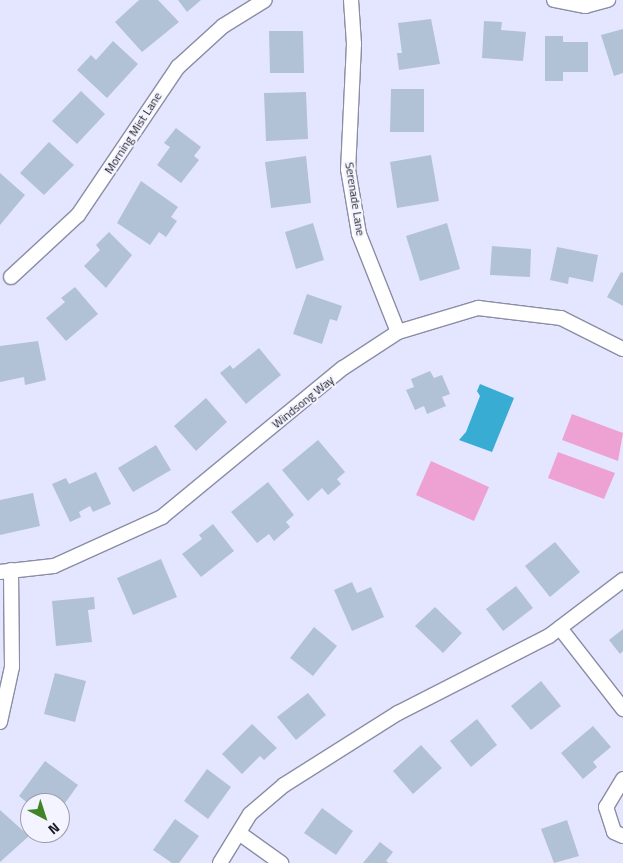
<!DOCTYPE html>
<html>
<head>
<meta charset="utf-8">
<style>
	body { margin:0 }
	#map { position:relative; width:623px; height:863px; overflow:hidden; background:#e4e6ff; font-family:"Titillium Web",sans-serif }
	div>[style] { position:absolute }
	.green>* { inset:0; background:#eea2d4 }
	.water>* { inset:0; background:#38acd3 }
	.building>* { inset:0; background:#b1c1d6 }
	.roads { filter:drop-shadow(1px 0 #8b8da4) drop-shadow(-1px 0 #8b8da4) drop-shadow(0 1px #8b8da4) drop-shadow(0 -1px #8b8da4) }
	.street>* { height:14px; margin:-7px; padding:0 7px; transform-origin:7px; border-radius:7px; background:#fff }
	span { translate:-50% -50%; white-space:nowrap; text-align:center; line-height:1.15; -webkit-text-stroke:4px #f3f4ff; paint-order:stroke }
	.street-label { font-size:12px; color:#181921 }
	.north { position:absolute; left:20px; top:793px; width:50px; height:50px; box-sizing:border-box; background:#f3f4ff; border:1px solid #9b9ca6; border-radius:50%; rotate:140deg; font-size:14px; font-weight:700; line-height:20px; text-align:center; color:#181921 }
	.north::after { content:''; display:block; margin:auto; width:18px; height:22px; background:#408428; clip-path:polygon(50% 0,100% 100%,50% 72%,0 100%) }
</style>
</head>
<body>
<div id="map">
	<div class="green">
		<div style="clip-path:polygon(572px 414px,623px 433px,618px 461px,562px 440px)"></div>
		<div style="clip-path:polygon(558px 452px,615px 473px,604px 499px,548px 478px)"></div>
		<div style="clip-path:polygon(431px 461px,489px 487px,474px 521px,416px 495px)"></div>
	</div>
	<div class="water">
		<div style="clip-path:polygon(480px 384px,514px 398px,492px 452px,459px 440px,466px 432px,480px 396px,477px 391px)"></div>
	</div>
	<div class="building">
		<div style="clip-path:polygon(139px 0,158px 0,179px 22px,142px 52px,115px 22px)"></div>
		<div style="clip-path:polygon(178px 0,201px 0,187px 12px)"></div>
		<div style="clip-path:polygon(431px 19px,440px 64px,399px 70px,397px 53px,402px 53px,398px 23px)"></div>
		<div style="clip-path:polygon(484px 21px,502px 22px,501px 30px,526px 32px,523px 61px,482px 58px)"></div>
		<div style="clip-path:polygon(623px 29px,623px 73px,614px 76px,601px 35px)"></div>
		<div style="clip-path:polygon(269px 31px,303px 31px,304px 73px,270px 73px)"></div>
		<div style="clip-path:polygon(545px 36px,563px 36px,563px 42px,588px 42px,588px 72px,563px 72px,563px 81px,545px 81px)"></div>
		<div style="clip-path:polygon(113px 41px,138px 64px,107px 98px,77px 70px,91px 55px,96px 60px)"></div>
		<div style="clip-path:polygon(391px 89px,424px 89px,424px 132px,390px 132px)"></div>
		<div style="clip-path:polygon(81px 91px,105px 114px,77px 144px,52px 121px)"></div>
		<div style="clip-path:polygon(306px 92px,308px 139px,266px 141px,264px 93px)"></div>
		<div style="clip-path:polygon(176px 128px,201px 147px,194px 156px,199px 160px,181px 183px,157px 165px,170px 147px,164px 143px)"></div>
		<div style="clip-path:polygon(49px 142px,74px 165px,44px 195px,20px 173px)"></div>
		<div style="clip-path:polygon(431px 155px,439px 201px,397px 208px,390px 162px)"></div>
		<div style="clip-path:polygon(306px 156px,311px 203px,271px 208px,265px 162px)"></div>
		<div style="clip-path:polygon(0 173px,25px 195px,0 225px)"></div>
		<div style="clip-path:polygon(141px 181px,178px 207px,171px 217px,177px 221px,166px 237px,159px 232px,150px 245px,117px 223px)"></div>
		<div style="clip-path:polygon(313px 223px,324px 260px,296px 269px,285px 232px)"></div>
		<div style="clip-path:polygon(447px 223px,460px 269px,420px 281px,406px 236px)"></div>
		<div style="clip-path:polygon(109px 232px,132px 255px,106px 288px,84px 266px,100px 250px,96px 245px)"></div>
		<div style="clip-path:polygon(492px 246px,531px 249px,530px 277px,490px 275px)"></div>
		<div style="clip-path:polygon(557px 247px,598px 255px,593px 282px,569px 277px,568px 284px,550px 280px)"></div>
		<div style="clip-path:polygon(621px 272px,623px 273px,623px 306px,607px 297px)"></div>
		<div style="clip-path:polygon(75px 287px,98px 314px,66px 341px,46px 318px,65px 302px,61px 298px)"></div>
		<div style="clip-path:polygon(307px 294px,342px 306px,337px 321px,330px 319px,322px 344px,293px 334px)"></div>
		<div style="clip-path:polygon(38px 341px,46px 380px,25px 385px,24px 377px,0 382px,0 346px)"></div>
		<div style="clip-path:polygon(259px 348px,281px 375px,246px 404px,220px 373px,230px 365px,233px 369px)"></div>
		<div style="clip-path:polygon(430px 371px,434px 378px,442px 375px,450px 394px,442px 397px,446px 406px,427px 414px,424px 406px,415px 410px,406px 390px,414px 387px,411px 379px)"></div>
		<div style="clip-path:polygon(206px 398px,227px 422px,196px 451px,174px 426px)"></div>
		<div style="clip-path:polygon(318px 440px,345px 472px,337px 479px,341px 484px,328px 495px,322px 488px,308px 501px,282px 470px)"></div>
		<div style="clip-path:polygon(156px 445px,171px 470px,133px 492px,118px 468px)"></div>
		<div style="clip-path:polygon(96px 472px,111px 504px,93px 512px,90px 506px,79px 512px,81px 517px,70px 522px,52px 484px,66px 478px,69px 484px)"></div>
		<div style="clip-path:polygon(268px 482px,294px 515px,286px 522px,290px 527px,274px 541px,269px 534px,257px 543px,231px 512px)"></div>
		<div style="clip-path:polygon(33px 493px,40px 526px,0 535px,0 500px)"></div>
		<div style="clip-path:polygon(213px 524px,234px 551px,201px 577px,182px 554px,202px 539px,199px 535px)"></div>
		<div style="clip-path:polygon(555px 542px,580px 572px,550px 597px,525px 566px)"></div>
		<div style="clip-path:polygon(161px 559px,177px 597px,133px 615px,117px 578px)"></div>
		<div style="clip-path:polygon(352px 582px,357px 593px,371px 587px,384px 617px,352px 631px,334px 590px)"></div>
		<div style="clip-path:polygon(516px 586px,533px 608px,503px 631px,486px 609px)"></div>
		<div style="clip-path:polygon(94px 597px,95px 609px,88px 610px,92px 642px,56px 646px,52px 601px)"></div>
		<div style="clip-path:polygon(435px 607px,462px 633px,443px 653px,415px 626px)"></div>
		<div style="clip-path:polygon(314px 627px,337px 646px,313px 676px,290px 658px)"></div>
		<div style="clip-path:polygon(623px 629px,623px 651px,620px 654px,609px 640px)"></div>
		<div style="clip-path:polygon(55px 673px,86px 681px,75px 722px,44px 714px)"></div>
		<div style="clip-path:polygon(541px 681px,561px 706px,531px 730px,511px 706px)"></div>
		<div style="clip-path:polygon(308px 693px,326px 715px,296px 740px,277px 717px)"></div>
		<div style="clip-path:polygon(477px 719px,497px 745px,471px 767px,450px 741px)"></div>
		<div style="clip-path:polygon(252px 724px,277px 748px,264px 760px,260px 756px,242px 774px,222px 754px)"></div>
		<div style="clip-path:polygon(593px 726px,611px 747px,593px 762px,597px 767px,583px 779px,561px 753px)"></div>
		<div style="clip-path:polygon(421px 745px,442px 768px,413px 794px,393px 771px)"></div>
		<div style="clip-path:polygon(45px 761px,78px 785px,60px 810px,60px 803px,30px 805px,19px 796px)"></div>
		<div style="clip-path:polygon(207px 769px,231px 787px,208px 819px,184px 801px)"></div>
		<div style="clip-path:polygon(322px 808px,353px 831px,336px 855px,304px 833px)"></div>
		<div style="clip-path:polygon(0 810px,29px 836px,0 862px)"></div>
		<div style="clip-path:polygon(175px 819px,199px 836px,179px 863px,172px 863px,153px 850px)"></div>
		<div style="clip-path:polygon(567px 820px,579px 856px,554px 863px,541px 829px)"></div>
		<div style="clip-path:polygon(380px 842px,393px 852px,386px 861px,389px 863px,363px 863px)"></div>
	</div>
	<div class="roads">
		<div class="street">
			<div style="left:351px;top:0;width:44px;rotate:86.1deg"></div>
			<div style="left:354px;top:44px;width:125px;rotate:92.7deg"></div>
			<div style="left:348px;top:169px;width:66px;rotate:80.4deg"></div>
			<div style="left:359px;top:234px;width:105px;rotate:68.3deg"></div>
			<div style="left:554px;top:0;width:32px;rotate:11deg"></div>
			<div style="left:585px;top:6px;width:24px;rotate:-15deg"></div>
			<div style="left:11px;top:277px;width:91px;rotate:-42.8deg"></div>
			<div style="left:78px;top:215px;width:179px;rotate:-56deg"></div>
			<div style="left:178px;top:67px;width:61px;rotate:-42.3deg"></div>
			<div style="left:223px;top:26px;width:49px;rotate:-31.8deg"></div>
			<div style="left:0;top:572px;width:54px;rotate:-6.3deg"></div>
			<div style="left:54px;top:566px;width:119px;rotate:-24.4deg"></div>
			<div style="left:162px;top:517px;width:234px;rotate:-39.5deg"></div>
			<div style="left:343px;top:368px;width:66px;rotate:-33.2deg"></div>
			<div style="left:398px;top:332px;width:84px;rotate:-16.7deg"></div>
			<div style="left:478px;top:308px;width:84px;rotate:6.9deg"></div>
			<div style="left:561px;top:318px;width:69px;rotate:26.6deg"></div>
			<div style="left:560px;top:628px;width:103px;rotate:52.1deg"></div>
			<div style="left:0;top:722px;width:56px;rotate:-77.7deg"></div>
			<div style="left:12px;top:667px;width:97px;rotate:-90.6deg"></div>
			<div style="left:623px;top:779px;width:33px;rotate:121deg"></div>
			<div style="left:606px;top:807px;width:26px;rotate:72deg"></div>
			<div style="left:614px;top:832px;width:10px;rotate:24deg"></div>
			<div style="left:239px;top:833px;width:52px;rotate:35.5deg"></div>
			<div style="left:220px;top:863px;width:57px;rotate:-58.5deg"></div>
			<div style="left:250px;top:814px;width:45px;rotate:-40.5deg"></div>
			<div style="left:284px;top:785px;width:135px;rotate:-32.3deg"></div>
			<div style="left:398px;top:713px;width:169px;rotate:-27deg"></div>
			<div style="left:549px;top:636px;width:93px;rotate:-37.1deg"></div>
		</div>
	</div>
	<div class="street-label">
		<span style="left:133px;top:133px;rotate:-57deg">Morning Mist Lane</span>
		<span style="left:355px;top:199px;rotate:81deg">Serenade Lane</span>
		<span style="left:303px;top:402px;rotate:-39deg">Windsong Way</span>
	</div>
	<div class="north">N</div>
</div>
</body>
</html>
